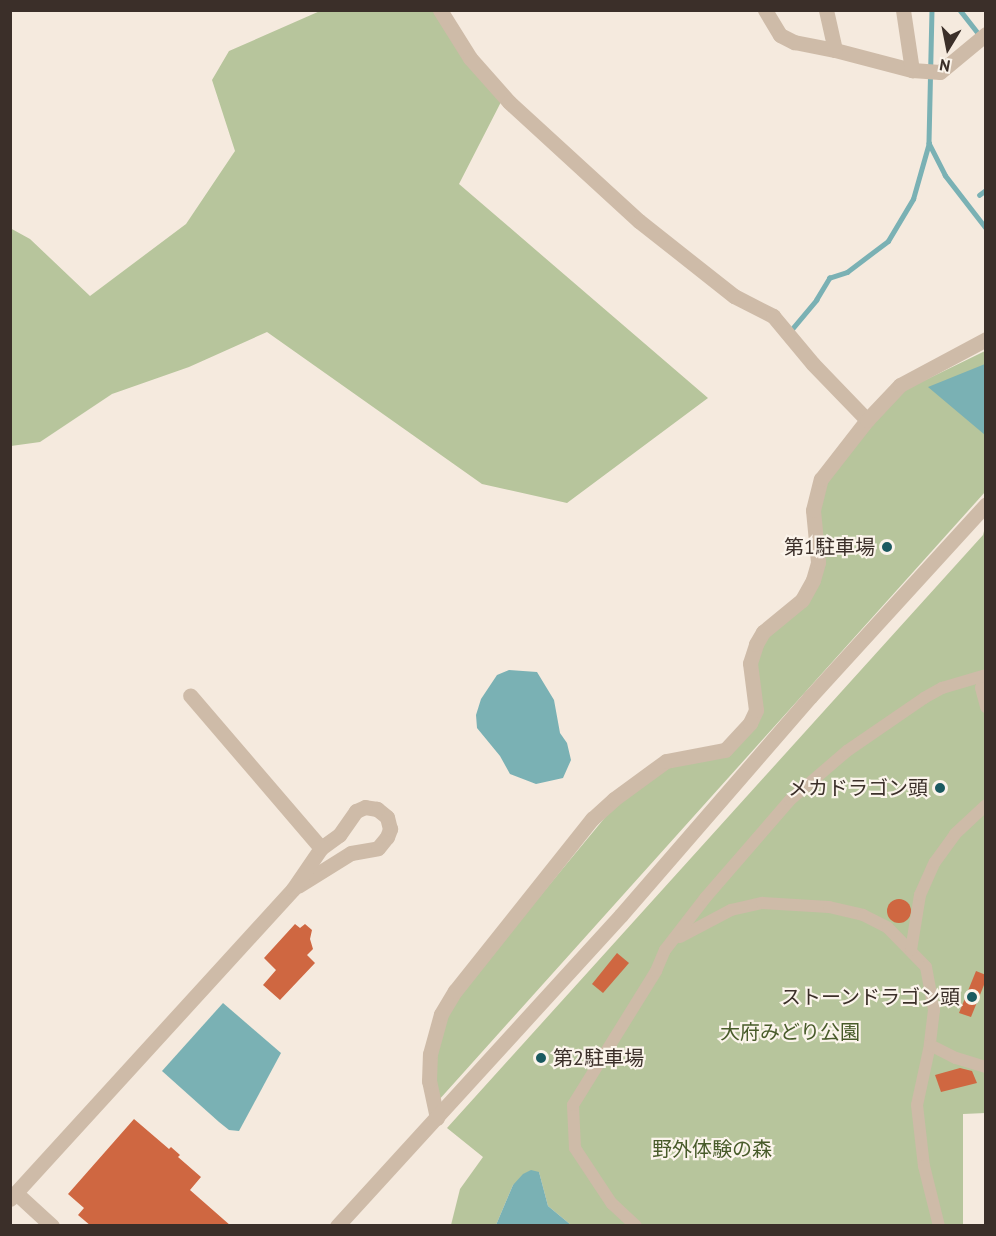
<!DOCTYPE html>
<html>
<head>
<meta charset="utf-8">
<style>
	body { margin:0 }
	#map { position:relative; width:996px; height:1236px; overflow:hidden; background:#f5eade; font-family:"PT Sans","Noto Sans JP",sans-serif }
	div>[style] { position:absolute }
	.green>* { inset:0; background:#b7c59c }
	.water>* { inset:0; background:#7ab1b4 }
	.stream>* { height:4.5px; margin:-2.25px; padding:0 2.25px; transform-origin:2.25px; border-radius:2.25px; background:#7ab1b4 }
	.building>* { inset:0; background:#cf6741 }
	.round { border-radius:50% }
	.pedestrian>* { height:12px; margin:-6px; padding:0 6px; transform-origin:6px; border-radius:6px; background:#cebba8 }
	.minor>* { height:15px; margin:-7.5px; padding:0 7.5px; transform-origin:7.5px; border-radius:7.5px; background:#cebba8 }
	.tertiary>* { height:15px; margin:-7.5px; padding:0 7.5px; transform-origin:7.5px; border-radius:7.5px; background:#cebba8 }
	.dots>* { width:16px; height:16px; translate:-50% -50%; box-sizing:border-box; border:3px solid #fbf4eb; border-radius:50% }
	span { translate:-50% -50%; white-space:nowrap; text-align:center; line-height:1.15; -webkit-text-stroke:4.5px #fbf4eb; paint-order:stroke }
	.poi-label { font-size:20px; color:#3b2f29 }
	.right { translate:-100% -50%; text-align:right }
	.left { translate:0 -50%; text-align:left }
	.park-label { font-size:20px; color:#485b2a }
	.frame { position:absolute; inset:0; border:12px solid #3b2f29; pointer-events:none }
	.north { position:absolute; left:918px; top:18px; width:60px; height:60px; -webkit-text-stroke:4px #fbf4eb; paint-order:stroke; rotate:190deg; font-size:16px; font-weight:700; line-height:24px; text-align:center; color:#3b2f29 }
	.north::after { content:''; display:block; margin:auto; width:21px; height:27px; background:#3b2f29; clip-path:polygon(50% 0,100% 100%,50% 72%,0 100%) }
</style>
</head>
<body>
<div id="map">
	<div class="green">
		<div style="clip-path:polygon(320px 11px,434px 11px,501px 102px,459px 184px,708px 398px,567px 503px,482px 484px,267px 332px,189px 367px,112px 394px,40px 442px,11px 446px,10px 228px,30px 239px,90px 296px,186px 224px,235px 151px,212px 80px,229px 51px)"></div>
		<div style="clip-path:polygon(985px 351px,985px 492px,438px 1101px,434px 1078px,435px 1061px,445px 1021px,459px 994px,617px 803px,669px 768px,727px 755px,761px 718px,754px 660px,760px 644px,807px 602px,824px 485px,894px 399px,907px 389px)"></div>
		<div style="clip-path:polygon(985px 527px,986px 1113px,963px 1114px,963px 1225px,571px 1225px,548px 1206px,539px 1172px,513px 1185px,496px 1225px,451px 1225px,460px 1189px,483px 1157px,447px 1128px,983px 535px)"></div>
	</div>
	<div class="water">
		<div style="clip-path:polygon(985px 364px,985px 435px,928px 387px)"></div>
		<div style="clip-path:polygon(509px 670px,537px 672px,554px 700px,560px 733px,567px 743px,571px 760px,563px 778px,536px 784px,510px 774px,500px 756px,477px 728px,476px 715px,481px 699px,497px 675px)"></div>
		<div style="clip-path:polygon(223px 1003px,281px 1053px,239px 1131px,229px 1130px,219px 1122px,162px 1071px)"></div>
		<div style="clip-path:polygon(531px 1170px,539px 1172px,548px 1206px,571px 1225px,496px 1225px,513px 1185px,523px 1174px)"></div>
	</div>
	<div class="stream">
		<div style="left:932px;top:10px;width:133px;rotate:91.3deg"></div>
		<div style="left:929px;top:143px;width:36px;rotate:63deg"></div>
		<div style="left:945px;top:175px;width:67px;rotate:52.3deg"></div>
		<div style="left:960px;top:10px;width:33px;rotate:52deg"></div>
		<div style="left:979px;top:195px;width:9px;rotate:-36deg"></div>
		<div style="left:792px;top:329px;width:38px;rotate:-50deg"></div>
		<div style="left:816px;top:300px;width:26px;rotate:-59deg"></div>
		<div style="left:829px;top:278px;width:19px;rotate:-18deg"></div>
		<div style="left:847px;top:272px;width:51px;rotate:-37.1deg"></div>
		<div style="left:888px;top:241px;width:49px;rotate:-59.2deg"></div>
		<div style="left:913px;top:199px;width:58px;rotate:-74.1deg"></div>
	</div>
	<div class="building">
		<div class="round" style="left:887px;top:899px;width:24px;height:24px"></div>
		<div style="clip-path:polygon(295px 924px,300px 928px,305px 924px,312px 930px,310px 939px,313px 949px,307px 955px,315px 963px,280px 1000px,263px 985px,276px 970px,264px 958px)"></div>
		<div style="clip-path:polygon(617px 953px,629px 963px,603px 993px,592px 984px)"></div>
		<div style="clip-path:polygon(976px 971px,986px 975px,986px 980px,971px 1017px,959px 1013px)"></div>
		<div style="clip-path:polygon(960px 1068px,972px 1071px,977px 1083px,941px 1092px,935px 1075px)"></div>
		<div style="clip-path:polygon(134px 1119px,169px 1149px,171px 1147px,180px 1155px,178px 1157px,201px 1177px,190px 1190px,231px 1226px,91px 1226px,78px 1215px,84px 1208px,68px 1194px)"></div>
	</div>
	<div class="pedestrian">
		<div style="left:986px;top:679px;width:10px;rotate:119deg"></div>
		<div style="left:981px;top:688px;width:20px;rotate:75deg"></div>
		<div style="left:680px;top:937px;width:58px;rotate:-27.9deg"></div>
		<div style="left:731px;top:910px;width:32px;rotate:-13deg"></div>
		<div style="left:762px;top:903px;width:67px;rotate:3.4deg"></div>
		<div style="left:829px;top:907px;width:35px;rotate:13deg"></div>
		<div style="left:863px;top:915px;width:28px;rotate:27deg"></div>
		<div style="left:888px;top:928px;width:54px;rotate:45.7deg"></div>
		<div style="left:926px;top:967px;width:44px;rotate:79.5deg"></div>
		<div style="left:934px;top:1010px;width:35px;rotate:97deg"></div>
		<div style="left:930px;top:1045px;width:61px;rotate:102.2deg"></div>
		<div style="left:917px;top:1105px;width:61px;rotate:83.5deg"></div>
		<div style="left:924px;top:1166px;width:62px;rotate:76deg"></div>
		<div style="left:911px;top:950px;width:56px;rotate:-80.7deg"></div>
		<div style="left:920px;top:895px;width:36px;rotate:-66deg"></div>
		<div style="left:935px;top:862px;width:34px;rotate:-54deg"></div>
		<div style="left:955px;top:834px;width:42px;rotate:-43.1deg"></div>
		<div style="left:930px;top:1045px;width:29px;rotate:27deg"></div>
		<div style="left:956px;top:1058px;width:31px;rotate:17deg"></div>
		<div style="left:636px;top:1226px;width:33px;rotate:-137deg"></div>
		<div style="left:612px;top:1204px;width:67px;rotate:-123.5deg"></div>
		<div style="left:575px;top:1148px;width:43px;rotate:-92.7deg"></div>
		<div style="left:573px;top:1105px;width:158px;rotate:-58.2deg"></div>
		<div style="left:656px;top:971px;width:23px;rotate:-67deg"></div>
		<div style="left:665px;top:950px;width:67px;rotate:-52.3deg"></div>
		<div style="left:706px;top:897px;width:128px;rotate:-49.1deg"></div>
		<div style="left:790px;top:800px;width:75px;rotate:-40.7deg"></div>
		<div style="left:847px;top:751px;width:93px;rotate:-34.5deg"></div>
		<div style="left:924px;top:698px;width:21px;rotate:-29deg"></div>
		<div style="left:942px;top:688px;width:46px;rotate:-16.5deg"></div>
	</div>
	<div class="minor">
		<div style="left:440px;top:10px;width:57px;rotate:58deg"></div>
		<div style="left:470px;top:58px;width:59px;rotate:48.4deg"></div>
		<div style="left:509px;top:102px;width:176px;rotate:42.5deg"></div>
		<div style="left:639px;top:221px;width:121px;rotate:38.3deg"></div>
		<div style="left:734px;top:296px;width:44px;rotate:27.1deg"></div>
		<div style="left:773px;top:316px;width:62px;rotate:50.2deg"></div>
		<div style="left:813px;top:364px;width:78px;rotate:46deg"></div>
		<div style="left:765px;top:10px;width:29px;rotate:59deg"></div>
		<div style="left:780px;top:35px;width:16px;rotate:27deg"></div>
		<div style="left:794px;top:42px;width:42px;rotate:11deg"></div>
		<div style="left:835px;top:50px;width:80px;rotate:14.6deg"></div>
		<div style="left:912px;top:70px;width:28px;rotate:4deg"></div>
		<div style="left:940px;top:72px;width:60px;rotate:-39.6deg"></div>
		<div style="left:826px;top:10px;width:41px;rotate:77.3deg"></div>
		<div style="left:903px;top:10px;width:61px;rotate:81.5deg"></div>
		<div style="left:298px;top:886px;width:62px;rotate:-31.9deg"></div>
		<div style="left:351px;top:853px;width:27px;rotate:-10deg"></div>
		<div style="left:378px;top:848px;width:14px;rotate:-51deg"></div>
		<div style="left:387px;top:837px;width:9px;rotate:-69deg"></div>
		<div style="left:390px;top:829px;width:12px;rotate:-104deg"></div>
		<div style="left:387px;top:817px;width:13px;rotate:-141deg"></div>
		<div style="left:377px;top:809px;width:12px;rotate:-171deg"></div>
		<div style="left:365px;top:807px;width:10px;rotate:156deg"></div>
		<div style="left:356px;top:811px;width:29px;rotate:125deg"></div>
		<div style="left:339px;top:835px;width:22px;rotate:144deg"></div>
		<div style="left:437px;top:1118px;width:38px;rotate:-102deg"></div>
		<div style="left:429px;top:1081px;width:27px;rotate:-88deg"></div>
		<div style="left:430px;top:1054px;width:41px;rotate:-74.6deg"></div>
		<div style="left:441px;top:1014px;width:27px;rotate:-59deg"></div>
		<div style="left:455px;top:991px;width:220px;rotate:-51.5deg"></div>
		<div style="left:592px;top:819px;width:30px;rotate:-42deg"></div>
		<div style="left:614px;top:799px;width:64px;rotate:-36.2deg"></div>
		<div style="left:666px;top:761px;width:60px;rotate:-10.6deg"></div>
		<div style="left:725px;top:750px;width:37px;rotate:-47deg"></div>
		<div style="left:750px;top:723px;width:14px;rotate:-65deg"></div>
		<div style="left:756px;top:710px;width:47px;rotate:-97.3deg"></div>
		<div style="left:750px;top:663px;width:20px;rotate:-72deg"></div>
		<div style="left:756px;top:644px;width:14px;rotate:-60deg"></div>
		<div style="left:763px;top:632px;width:50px;rotate:-39.4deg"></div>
		<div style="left:802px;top:600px;width:23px;rotate:-61deg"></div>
		<div style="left:813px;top:580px;width:19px;rotate:-74deg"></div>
		<div style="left:818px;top:562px;width:52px;rotate:-95.5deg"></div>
		<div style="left:813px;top:510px;width:32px;rotate:-76deg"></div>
		<div style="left:821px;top:479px;width:75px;rotate:-52.1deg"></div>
		<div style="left:867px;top:420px;width:48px;rotate:-46.7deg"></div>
		<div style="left:900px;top:385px;width:98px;rotate:-28.1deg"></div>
		<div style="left:16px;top:1193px;width:49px;rotate:42.5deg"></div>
		<div style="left:10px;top:1199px;width:420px;rotate:-47.6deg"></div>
		<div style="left:293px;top:889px;width:50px;rotate:-55.7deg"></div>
		<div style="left:321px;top:848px;width:201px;rotate:-130.6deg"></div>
	</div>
	<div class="tertiary">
		<div style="left:337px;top:1226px;width:421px;rotate:-47.6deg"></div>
		<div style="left:621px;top:915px;width:289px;rotate:-49.1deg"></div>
		<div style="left:810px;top:697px;width:261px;rotate:-47.6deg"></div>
	</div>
	<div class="dots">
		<div style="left:887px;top:547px;background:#1b5a60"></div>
		<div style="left:940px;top:788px;background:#1b5a60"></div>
		<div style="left:972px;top:997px;background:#1b5a60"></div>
		<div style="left:541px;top:1058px;background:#1b5a60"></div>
	</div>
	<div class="poi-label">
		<span class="right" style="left:875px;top:547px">第1駐車場</span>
		<span class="right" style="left:928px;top:788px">メカドラゴン頭</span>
		<span class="right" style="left:960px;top:997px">ストーンドラゴン頭</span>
		<span class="left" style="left:553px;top:1058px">第2駐車場</span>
	</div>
	<div class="park-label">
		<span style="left:790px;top:1032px">大府みどり公園</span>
		<span style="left:712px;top:1149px">野外体験の森</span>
	</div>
	<div class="frame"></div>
	<div class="north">N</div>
</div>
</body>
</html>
